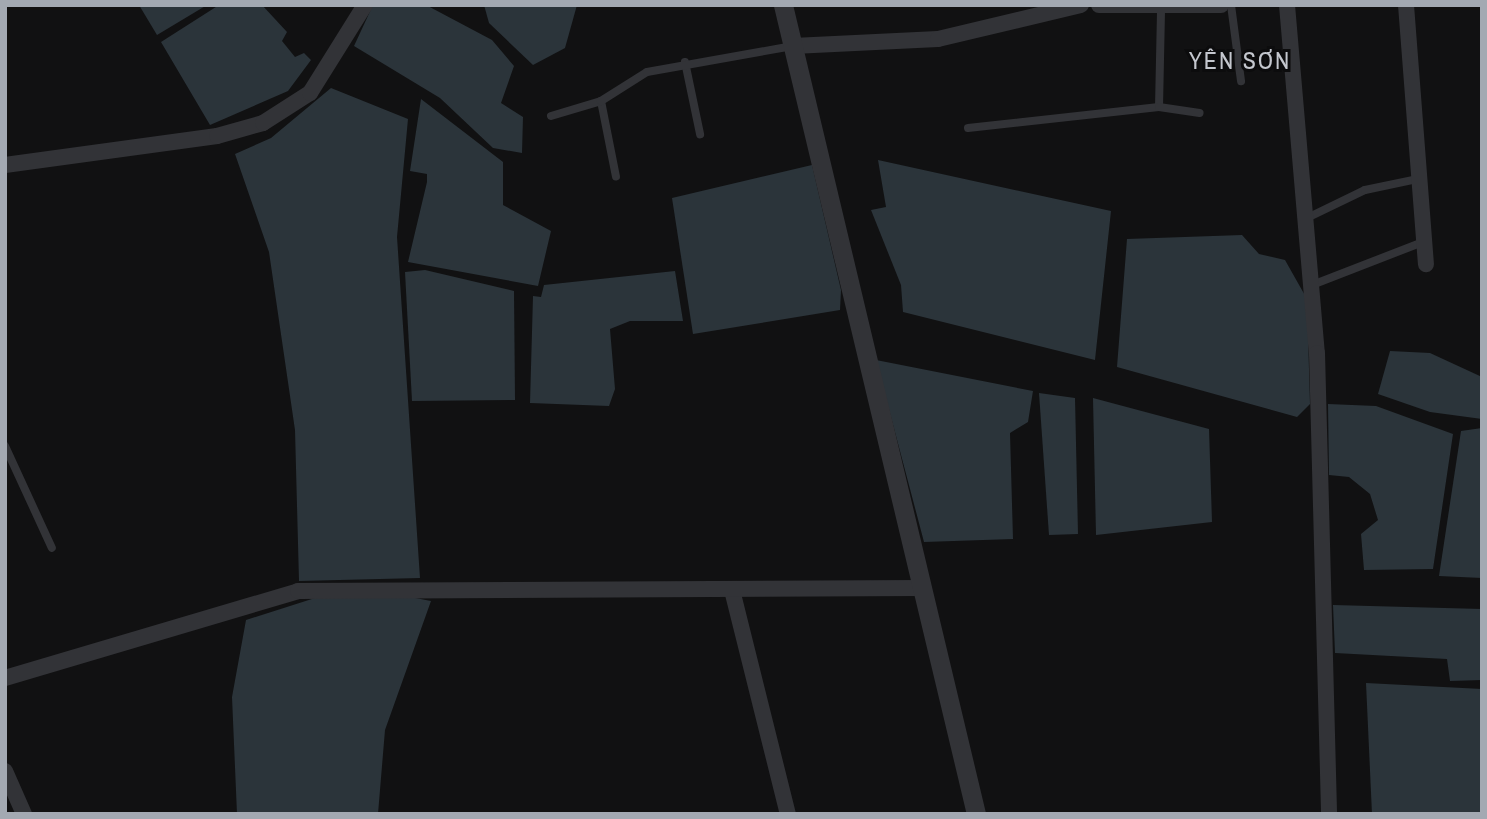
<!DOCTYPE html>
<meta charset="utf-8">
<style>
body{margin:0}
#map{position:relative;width:1487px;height:819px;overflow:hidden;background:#111112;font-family:"Archivo Narrow",sans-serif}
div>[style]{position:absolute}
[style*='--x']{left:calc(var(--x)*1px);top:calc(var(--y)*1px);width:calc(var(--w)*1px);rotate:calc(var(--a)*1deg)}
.water>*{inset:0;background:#2b343a}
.service>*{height:8px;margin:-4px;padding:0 4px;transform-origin:4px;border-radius:4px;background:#323337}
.minor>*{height:16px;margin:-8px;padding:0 8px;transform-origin:8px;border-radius:8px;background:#323337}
.tertiary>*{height:19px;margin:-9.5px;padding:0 9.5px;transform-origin:9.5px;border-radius:9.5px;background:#323337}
span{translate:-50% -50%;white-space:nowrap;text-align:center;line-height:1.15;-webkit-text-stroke:6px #0c0c0d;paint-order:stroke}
.quarter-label{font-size:24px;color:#c4c7ce;letter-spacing:2px}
.frame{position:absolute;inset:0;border:7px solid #a3a9b2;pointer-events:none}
</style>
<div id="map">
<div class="water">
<div style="clip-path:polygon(139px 5px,207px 5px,157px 35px)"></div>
<div style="clip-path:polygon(219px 5px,262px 5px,287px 32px,282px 41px,295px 57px,304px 53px,311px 60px,288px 91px,210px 125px,161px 42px)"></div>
<div style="clip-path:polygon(373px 5px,426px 5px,492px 40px,514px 66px,501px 103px,523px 117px,522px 153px,493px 148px,440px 98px,354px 46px)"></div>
<div style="clip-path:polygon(484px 5px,577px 5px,565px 48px,533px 65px,489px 23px)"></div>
<div style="clip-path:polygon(331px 88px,408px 119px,397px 237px,420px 578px,299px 581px,295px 430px,269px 252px,235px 154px,271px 138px)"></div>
<div style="clip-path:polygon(421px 99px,503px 162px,503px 205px,551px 231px,538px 286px,408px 262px,427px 182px,427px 174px,410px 171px)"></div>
<div style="clip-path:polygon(878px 160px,1111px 211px,1095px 360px,903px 312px,901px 285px,871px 210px,886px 207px)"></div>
<div style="clip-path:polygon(812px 165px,841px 290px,840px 310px,693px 334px,672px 198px)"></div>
<div style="clip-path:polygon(1242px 235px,1259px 254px,1285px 260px,1307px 299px,1310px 404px,1297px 417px,1117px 367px,1127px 239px)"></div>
<div style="clip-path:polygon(425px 270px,514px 291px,515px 400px,412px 401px,405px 272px)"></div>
<div style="clip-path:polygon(675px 271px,683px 321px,630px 321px,610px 329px,615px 389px,609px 406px,530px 403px,533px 296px,541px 297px,544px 285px)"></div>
<div style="clip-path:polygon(1390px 351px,1430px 353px,1482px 377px,1482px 419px,1430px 412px,1378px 394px)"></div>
<div style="clip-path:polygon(876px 360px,1033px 391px,1028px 422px,1010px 433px,1013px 539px,924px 542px)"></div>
<div style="clip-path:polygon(1039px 393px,1075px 398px,1078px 534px,1049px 535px)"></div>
<div style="clip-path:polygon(1093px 398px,1209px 429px,1212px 522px,1096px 535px)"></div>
<div style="clip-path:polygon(1328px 404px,1376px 406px,1453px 434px,1433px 569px,1364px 570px,1361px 534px,1378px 520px,1370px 494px,1349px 477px,1329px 475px)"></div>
<div style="clip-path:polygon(1482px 428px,1482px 578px,1439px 576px,1461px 431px)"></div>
<div style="clip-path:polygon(384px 592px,431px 601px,385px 730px,378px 814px,237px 814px,232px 697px,246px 620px,315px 598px)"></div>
<div style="clip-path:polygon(1333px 605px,1482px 609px,1482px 680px,1450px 681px,1447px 659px,1335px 653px)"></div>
<div style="clip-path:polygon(1366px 683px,1482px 689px,1482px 814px,1372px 814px)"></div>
</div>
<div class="service">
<div style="--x:1231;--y:5;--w:77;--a:82.5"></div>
<div style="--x:685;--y:62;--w:74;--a:78.2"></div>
<div style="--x:601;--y:101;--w:77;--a:78.8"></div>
<div style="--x:1159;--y:107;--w:97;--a:-88.8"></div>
<div style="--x:551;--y:116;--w:52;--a:-16.7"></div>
<div style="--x:601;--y:101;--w:54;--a:-32.2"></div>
<div style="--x:647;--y:72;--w:148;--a:-10.1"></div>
<div style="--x:968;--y:128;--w:192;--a:-6.3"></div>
<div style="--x:1159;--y:107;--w:41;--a:8.3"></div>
<div style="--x:1307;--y:218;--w:64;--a:-25.8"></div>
<div style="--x:1365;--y:190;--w:53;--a:-11.9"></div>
<div style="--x:1312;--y:285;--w:119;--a:-21.2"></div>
<div style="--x:5;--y:446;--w:112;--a:65.3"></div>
</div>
<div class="minor">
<div style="--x:1099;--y:5;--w:122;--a:0"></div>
<div style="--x:1287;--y:5;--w:349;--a:85.1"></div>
<div style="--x:1317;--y:353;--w:461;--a:88.5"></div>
<div style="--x:1406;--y:5;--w:260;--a:85.6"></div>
<div style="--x:793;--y:46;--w:145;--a:-2.8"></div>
<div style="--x:938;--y:39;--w:147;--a:-13.4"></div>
<div style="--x:5;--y:165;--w:214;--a:-7.8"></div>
<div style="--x:217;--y:136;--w:48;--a:-15.8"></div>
<div style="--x:263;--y:123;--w:56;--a:-32.6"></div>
<div style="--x:310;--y:93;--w:104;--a:-58"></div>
<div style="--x:733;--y:594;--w:227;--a:76"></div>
<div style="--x:5;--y:678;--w:306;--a:-16.5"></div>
<div style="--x:298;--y:591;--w:624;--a:-0.28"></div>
<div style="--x:5;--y:771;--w:47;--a:66.2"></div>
</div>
<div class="tertiary">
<div style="--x:783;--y:5;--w:832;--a:76.58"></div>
</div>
<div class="quarter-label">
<span style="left:1240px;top:61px">YÊN SƠN</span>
</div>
<div class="frame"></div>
</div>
